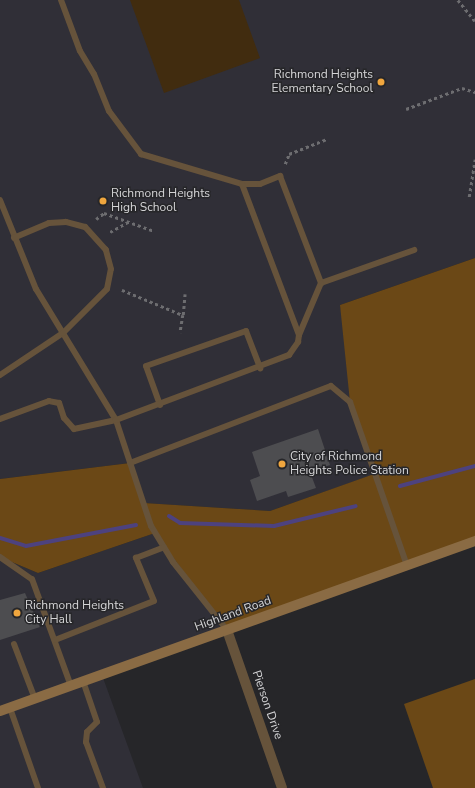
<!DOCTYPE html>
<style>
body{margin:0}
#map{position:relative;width:475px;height:788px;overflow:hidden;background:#262629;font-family:"Nunito Sans",sans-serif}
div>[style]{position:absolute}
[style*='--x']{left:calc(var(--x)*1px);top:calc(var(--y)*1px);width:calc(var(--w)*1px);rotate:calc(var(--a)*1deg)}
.built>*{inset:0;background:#302f37}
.green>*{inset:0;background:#412c0f}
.forest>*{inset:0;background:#6b4816}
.stream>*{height:4px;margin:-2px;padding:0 2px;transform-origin:2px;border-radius:2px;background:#4d427f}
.building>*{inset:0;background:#4d4d50}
.path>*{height:2.5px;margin-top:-1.25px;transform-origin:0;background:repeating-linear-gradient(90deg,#6d6d70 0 3px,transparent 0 6px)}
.lane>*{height:6px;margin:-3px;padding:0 3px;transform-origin:3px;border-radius:3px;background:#66533b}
.street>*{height:10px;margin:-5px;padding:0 5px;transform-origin:5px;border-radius:5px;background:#66533b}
.secondary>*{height:10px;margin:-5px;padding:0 5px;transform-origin:5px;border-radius:5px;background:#8a6b44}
.dots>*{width:11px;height:11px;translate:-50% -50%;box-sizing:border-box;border:2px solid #262629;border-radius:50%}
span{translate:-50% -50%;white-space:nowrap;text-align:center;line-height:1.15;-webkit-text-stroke:3px #262629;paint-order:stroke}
.poi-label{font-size:12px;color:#d4d4d6}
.right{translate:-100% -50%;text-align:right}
.left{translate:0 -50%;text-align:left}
.street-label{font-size:12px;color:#d4d4d6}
</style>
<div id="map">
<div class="built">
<div style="clip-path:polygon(0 0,475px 0,475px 258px,340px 305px,375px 474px,270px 511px,143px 503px,130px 463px,0 479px)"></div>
<div style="clip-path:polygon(155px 533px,227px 630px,102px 675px,143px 788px,0 788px,0 557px,38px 573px)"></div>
</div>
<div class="green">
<div style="clip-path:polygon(130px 0,239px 0,260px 58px,164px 93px)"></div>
</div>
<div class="forest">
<div style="clip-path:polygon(475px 258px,475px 541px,227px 630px,155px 533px,38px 573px,0 557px,0 479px,130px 463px,144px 503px,270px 511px,374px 474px,350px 402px,340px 305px)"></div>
<div style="clip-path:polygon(475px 679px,475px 788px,433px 788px,404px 704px)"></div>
</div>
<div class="stream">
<div style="--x:400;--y:486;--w:78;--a:-14.9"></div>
<div style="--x:169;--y:516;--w:13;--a:32"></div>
<div style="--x:180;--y:523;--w:94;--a:1.8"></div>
<div style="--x:274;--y:526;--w:84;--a:-13.7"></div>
<div style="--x:0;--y:538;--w:27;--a:17"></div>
<div style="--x:26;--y:546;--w:112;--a:-10.8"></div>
</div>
<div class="building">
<div style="clip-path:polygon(318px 429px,330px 465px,310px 472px,316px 488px,288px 497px,286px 491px,257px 501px,250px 480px,260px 476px,252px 452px)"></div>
<div style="clip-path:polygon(25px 593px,40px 627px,0 640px,0 600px)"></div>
</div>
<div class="path">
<div style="--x:458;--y:0;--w:27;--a:51"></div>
<div style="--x:406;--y:109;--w:60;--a:-20.6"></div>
<div style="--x:462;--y:88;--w:14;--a:17"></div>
<div style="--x:285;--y:164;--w:11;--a:-68"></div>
<div style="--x:289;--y:154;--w:41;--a:-21.5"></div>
<div style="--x:469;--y:197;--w:38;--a:-81"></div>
<div style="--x:96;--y:219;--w:10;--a:-37"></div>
<div style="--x:104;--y:213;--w:53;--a:19.8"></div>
<div style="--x:110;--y:232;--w:21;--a:-29"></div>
<div style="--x:122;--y:290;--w:66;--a:22.3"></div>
<div style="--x:183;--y:315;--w:18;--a:99"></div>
<div style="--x:183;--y:315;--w:21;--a:-85"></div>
</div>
<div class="lane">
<div style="--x:61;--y:0;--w:54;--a:69.6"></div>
<div style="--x:80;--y:51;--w:27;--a:59"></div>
<div style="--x:94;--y:74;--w:40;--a:68"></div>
<div style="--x:109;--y:111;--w:54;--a:53.3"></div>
<div style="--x:141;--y:154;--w:105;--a:16.5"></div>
<div style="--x:242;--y:184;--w:18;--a:0"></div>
<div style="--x:260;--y:184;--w:22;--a:-22"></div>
<div style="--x:280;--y:176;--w:115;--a:69"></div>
<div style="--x:321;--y:283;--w:99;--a:-19.5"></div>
<div style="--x:0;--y:200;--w:96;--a:68"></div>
<div style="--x:36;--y:289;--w:153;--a:58.6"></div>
<div style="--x:116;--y:420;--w:43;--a:167.9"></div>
<div style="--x:74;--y:429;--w:15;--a:-132"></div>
<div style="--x:64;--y:418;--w:16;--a:-108"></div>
<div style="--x:59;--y:403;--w:10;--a:-169"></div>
<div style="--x:49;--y:401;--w:52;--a:159.8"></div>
<div style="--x:299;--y:335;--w:56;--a:-67.1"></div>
<div style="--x:0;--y:375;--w:76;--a:-33.7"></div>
<div style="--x:63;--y:333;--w:62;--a:-45"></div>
<div style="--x:107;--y:289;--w:20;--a:-79"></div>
<div style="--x:111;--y:269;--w:20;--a:-105"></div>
<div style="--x:106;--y:250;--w:31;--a:-132"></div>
<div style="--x:85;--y:227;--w:20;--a:-165"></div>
<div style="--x:66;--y:222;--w:17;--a:177"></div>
<div style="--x:49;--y:223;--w:38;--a:157"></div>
<div style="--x:160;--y:405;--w:41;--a:-109.7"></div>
<div style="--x:146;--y:366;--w:106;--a:-19.3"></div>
<div style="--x:246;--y:331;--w:40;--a:69"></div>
<div style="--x:130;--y:463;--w:215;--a:-21"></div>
<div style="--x:331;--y:386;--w:25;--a:40"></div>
<div style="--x:350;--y:402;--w:174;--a:70.8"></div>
<div style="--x:0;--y:557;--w:39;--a:35"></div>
<div style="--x:32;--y:579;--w:114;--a:70"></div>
<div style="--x:227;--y:630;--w:87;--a:-128.5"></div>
<div style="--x:173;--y:562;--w:42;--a:-121.4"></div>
<div style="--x:151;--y:526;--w:112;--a:-108.3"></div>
<div style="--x:116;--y:420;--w:185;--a:-20.6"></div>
<div style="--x:289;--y:355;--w:16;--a:-55"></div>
<div style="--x:298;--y:342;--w:7;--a:-82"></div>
<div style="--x:299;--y:335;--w:161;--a:-110.7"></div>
<div style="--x:55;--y:640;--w:106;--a:-21.5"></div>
<div style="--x:154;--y:601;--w:47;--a:-112.7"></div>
<div style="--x:136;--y:558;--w:30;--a:-21"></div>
<div style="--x:14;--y:644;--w:59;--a:69.1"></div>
<div style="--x:83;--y:681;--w:43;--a:71.1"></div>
<div style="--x:97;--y:722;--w:14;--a:135"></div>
<div style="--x:87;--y:732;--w:10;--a:96"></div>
<div style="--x:86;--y:742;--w:49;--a:69.7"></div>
<div style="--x:10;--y:708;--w:85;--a:70.7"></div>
</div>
<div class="street">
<div style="--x:227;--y:630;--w:167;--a:70.8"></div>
</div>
<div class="secondary">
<div style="--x:0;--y:711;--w:505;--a:-19.69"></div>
</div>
<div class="dots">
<div style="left:381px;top:82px;background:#f0a63e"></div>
<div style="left:103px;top:201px;background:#f0a63e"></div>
<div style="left:282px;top:464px;background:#f0a63e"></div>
<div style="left:17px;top:613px;background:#f0a63e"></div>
</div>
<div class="poi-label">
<span class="right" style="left:373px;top:82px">Richmond Heights<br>Elementary School</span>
<span class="left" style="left:111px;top:201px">Richmond Heights<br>High School</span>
<span class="left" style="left:290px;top:464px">City of Richmond<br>Heights Police Station</span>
<span class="left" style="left:25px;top:613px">Richmond Heights<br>City Hall</span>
</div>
<div class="street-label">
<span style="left:233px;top:614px;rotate:-20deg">Highland Road</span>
<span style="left:267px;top:705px;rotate:71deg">Pierson Drive</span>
</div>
</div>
